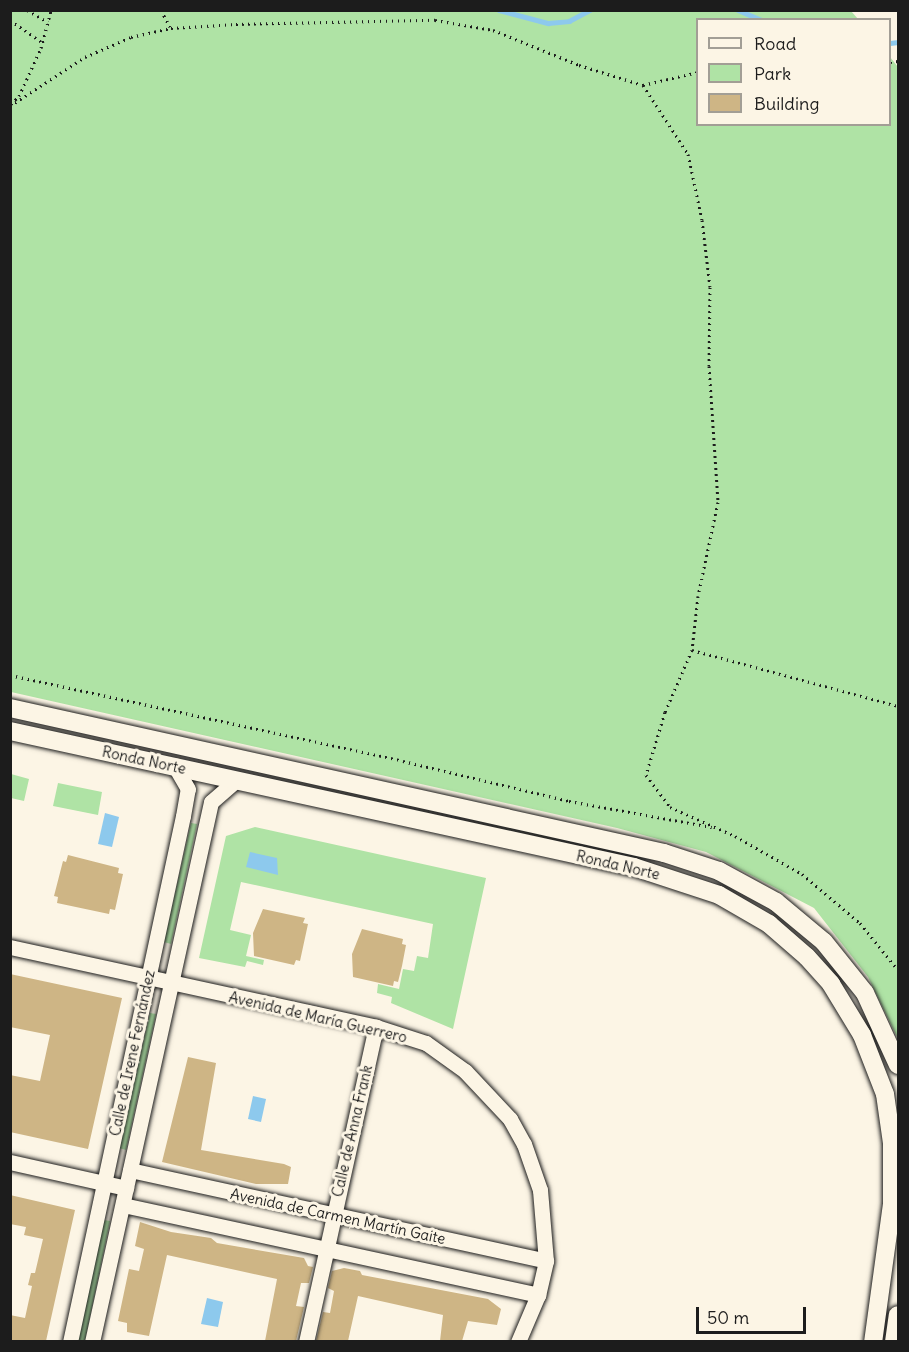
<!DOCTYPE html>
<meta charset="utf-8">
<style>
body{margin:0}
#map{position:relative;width:909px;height:1352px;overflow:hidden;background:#fcf5e5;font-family:Delius,sans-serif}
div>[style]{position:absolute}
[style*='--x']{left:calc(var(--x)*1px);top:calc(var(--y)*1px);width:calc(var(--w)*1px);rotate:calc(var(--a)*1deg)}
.green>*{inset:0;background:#afe3a5}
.water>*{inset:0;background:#8dc9ed}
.stream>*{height:4.5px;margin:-2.25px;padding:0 2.25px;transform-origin:2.25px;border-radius:2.25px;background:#8dc9ed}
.building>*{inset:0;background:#ceb585}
.path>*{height:3px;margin-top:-1.5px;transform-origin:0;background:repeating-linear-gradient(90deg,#1c1c1c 0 1.5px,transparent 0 6px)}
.roads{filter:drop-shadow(0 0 2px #1c1c1c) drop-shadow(0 0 2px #1c1c1c)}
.minor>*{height:15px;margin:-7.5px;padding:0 7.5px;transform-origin:7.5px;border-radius:7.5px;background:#fcf5e5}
.major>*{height:18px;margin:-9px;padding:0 9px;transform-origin:9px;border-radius:9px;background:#fcf5e5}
span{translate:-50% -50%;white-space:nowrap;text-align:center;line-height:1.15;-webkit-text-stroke:6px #fcf5e5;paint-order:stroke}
.street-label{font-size:15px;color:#1c1c1c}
.frame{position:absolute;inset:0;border:12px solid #1c1c1c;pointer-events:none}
.legend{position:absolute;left:696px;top:18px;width:195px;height:108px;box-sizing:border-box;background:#fcf5e5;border:2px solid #a29e95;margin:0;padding:8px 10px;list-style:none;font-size:18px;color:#1c1c1c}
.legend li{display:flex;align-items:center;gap:12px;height:30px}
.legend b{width:30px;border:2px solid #a29e95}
.scale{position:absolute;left:696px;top:1307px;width:110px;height:27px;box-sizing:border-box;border:3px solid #1c1c1c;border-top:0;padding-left:8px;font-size:18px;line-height:21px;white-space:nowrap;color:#1c1c1c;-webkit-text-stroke:4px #fcf5e5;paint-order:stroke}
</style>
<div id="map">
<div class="green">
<div style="clip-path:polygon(851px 11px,858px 19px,698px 20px,698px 124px,890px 124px,890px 57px,898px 67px,898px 1039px,868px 977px,814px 908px,706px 852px,617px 828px,11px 692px,11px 11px)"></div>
<div style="clip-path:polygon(11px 774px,29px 779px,24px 801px,11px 798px)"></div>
<div style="clip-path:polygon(58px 783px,102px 792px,98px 815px,53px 806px)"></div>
<div style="clip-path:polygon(191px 823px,197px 824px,171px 944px,164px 942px)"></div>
<div style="clip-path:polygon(255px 827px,486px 878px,453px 1029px,391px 1003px,392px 997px,377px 993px,378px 984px,399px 989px,403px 969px,414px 971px,417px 956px,428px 958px,433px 924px,241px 882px,230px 930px,251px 935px,246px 956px,264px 960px,263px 965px,247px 961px,245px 967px,199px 958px,226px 836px)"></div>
<div style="clip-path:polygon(150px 1013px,156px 1014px,126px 1150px,119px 1148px)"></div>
<div style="clip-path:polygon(104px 1220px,110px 1221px,85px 1341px,77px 1342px)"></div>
</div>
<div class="water">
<div style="clip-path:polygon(105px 813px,119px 817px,112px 847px,98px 844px)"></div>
<div style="clip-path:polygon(250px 852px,277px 858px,278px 875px,246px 867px)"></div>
<div style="clip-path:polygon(253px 1096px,266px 1099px,261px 1122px,248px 1119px)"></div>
<div style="clip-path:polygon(207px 1298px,223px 1302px,218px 1327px,201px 1324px)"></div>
</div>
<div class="stream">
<div style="--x:499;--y:10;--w:51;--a:14.9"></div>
<div style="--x:548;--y:23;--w:21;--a:-5"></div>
<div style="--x:569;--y:21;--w:24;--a:-28"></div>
<div style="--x:738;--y:10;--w:26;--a:23"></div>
<div style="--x:890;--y:43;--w:8;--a:-7"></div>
</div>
<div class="building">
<div style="clip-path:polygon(68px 855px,119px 868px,118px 873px,123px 874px,115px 910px,110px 909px,109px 914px,57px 903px,58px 897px,54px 896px,63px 861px,66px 862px)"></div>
<div style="clip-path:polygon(263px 909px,305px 918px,303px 923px,308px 924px,300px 961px,296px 960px,294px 965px,254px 956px,253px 933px)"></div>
<div style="clip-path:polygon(362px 929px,403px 939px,402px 944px,406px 945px,402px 966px,398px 982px,394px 981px,393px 986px,353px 977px,352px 954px)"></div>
<div style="clip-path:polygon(10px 974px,122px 998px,88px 1149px,10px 1132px,10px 1075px,40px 1081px,50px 1035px,10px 1027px)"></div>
<div style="clip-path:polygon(188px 1057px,216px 1063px,201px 1150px,284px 1164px,291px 1167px,288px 1184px,256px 1184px,162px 1162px)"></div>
<div style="clip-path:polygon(10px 1195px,75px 1210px,46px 1341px,10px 1341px,10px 1315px,25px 1318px,32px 1286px,28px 1285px,31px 1273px,35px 1273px,43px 1239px,24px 1235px,26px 1227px,10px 1224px)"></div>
<div style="clip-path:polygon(140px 1222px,171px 1232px,211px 1238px,217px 1243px,304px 1258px,308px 1266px,313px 1267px,309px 1283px,301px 1283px,296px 1306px,304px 1307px,296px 1341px,265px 1341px,277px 1279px,167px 1255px,149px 1336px,127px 1332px,127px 1323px,118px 1321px,129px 1269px,139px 1271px,144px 1249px,135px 1246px)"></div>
<div style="clip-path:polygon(344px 1268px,360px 1271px,362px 1275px,488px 1299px,501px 1309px,497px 1325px,468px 1321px,462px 1341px,440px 1341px,443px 1315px,358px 1296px,348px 1341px,316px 1341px,323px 1312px,330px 1313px,334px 1291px,328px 1288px,332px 1271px)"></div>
</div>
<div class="path">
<div style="--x:27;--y:10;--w:24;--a:30"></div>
<div style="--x:161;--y:10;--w:19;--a:62"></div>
<div style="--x:10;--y:20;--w:40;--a:34.9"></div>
<div style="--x:890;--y:62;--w:8;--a:-7"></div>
<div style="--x:643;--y:85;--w:82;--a:56.9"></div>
<div style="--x:688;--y:154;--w:67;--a:78"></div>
<div style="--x:702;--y:220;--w:67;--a:83.2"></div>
<div style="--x:710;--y:287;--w:79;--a:90.7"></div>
<div style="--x:709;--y:366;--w:136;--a:86.2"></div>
<div style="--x:718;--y:502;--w:96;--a:102"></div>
<div style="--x:698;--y:596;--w:54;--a:96.3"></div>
<div style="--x:692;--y:650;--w:68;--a:113.5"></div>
<div style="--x:665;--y:712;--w:66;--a:106.8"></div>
<div style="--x:646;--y:775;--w:40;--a:53"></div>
<div style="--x:670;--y:807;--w:71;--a:24"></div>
<div style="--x:735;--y:836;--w:77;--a:29.6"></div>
<div style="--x:802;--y:874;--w:76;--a:40.2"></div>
<div style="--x:860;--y:923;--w:60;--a:51"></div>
<div style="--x:11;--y:104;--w:11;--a:-45"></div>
<div style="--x:19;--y:96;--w:53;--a:-65.4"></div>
<div style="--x:41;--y:48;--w:39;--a:-75"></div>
<div style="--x:10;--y:106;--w:90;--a:-33.2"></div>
<div style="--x:85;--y:57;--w:50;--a:-23.5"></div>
<div style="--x:131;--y:37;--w:41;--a:-12.7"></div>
<div style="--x:171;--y:28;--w:65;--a:-3.5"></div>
<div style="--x:236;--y:24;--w:199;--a:-1.2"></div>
<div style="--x:435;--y:20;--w:59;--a:9.8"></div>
<div style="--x:493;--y:30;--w:93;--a:22.1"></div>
<div style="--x:579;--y:65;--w:67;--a:17.4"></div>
<div style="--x:643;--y:85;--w:57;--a:-13.3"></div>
<div style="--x:692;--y:650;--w:213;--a:15.2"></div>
<div style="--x:10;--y:675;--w:402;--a:12.3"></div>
<div style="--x:403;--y:761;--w:171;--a:13.5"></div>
<div style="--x:569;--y:801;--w:145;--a:10.3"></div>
</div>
<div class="roads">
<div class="minor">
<div style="--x:10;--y:947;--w:375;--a:12.3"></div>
<div style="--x:376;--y:1027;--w:52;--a:17.7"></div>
<div style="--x:426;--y:1043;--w:48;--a:35.7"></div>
<div style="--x:465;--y:1071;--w:66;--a:46.8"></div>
<div style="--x:510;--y:1119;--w:29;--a:61"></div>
<div style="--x:524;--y:1144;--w:49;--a:70.8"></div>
<div style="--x:540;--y:1190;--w:71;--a:85.2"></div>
<div style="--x:546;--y:1261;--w:35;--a:103"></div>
<div style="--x:538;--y:1295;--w:51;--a:113.1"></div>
<div style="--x:10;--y:1162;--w:119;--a:12.6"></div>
<div style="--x:130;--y:1170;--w:426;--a:12.3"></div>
<div style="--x:123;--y:1205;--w:425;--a:12.2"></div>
<div style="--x:70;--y:1342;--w:538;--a:-77.88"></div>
<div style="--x:183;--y:816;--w:27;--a:-80"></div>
<div style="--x:188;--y:789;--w:24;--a:-120"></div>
<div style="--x:92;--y:1342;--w:553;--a:-77.57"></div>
<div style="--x:211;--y:802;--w:33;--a:-41"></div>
<div style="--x:306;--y:1342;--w:323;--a:-77.5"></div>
</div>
<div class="major">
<div style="--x:10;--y:708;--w:670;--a:12.5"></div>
<div style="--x:664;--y:853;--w:58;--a:18.1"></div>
<div style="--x:719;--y:871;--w:65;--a:28.5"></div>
<div style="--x:776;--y:902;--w:62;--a:39.8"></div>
<div style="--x:824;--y:942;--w:65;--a:51.2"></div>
<div style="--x:865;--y:993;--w:79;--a:65.4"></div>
<div style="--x:10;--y:731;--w:639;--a:12.3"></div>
<div style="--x:634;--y:867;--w:89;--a:18.2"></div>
<div style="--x:719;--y:895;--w:58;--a:30.1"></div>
<div style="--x:769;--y:924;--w:50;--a:41"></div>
<div style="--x:807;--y:957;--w:36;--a:48"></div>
<div style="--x:831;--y:984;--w:60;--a:58.7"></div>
<div style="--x:862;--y:1035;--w:63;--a:68.7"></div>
<div style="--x:885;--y:1094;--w:49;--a:81.9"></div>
<div style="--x:892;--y:1143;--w:61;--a:90"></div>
<div style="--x:892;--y:1204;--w:139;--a:97.8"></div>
<div style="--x:894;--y:1342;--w:27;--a:-82"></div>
</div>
</div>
<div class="street-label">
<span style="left:144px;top:760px;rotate:12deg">Ronda Norte</span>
<span style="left:618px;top:865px;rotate:13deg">Ronda Norte</span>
<span style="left:318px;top:1017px;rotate:13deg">Avenida de María Guerrero</span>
<span style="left:132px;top:1053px;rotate:-78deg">Calle de Irene Fernández</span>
<span style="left:352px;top:1131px;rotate:-77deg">Calle de Anna Frank</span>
<span style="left:338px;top:1216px;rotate:12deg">Avenida de Carmen Martín Gaite</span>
</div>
<div class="frame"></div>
<ul class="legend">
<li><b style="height:8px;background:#fcf5e5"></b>Road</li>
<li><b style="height:16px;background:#afe3a5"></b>Park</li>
<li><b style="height:16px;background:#ceb585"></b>Building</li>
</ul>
<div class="scale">50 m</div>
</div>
